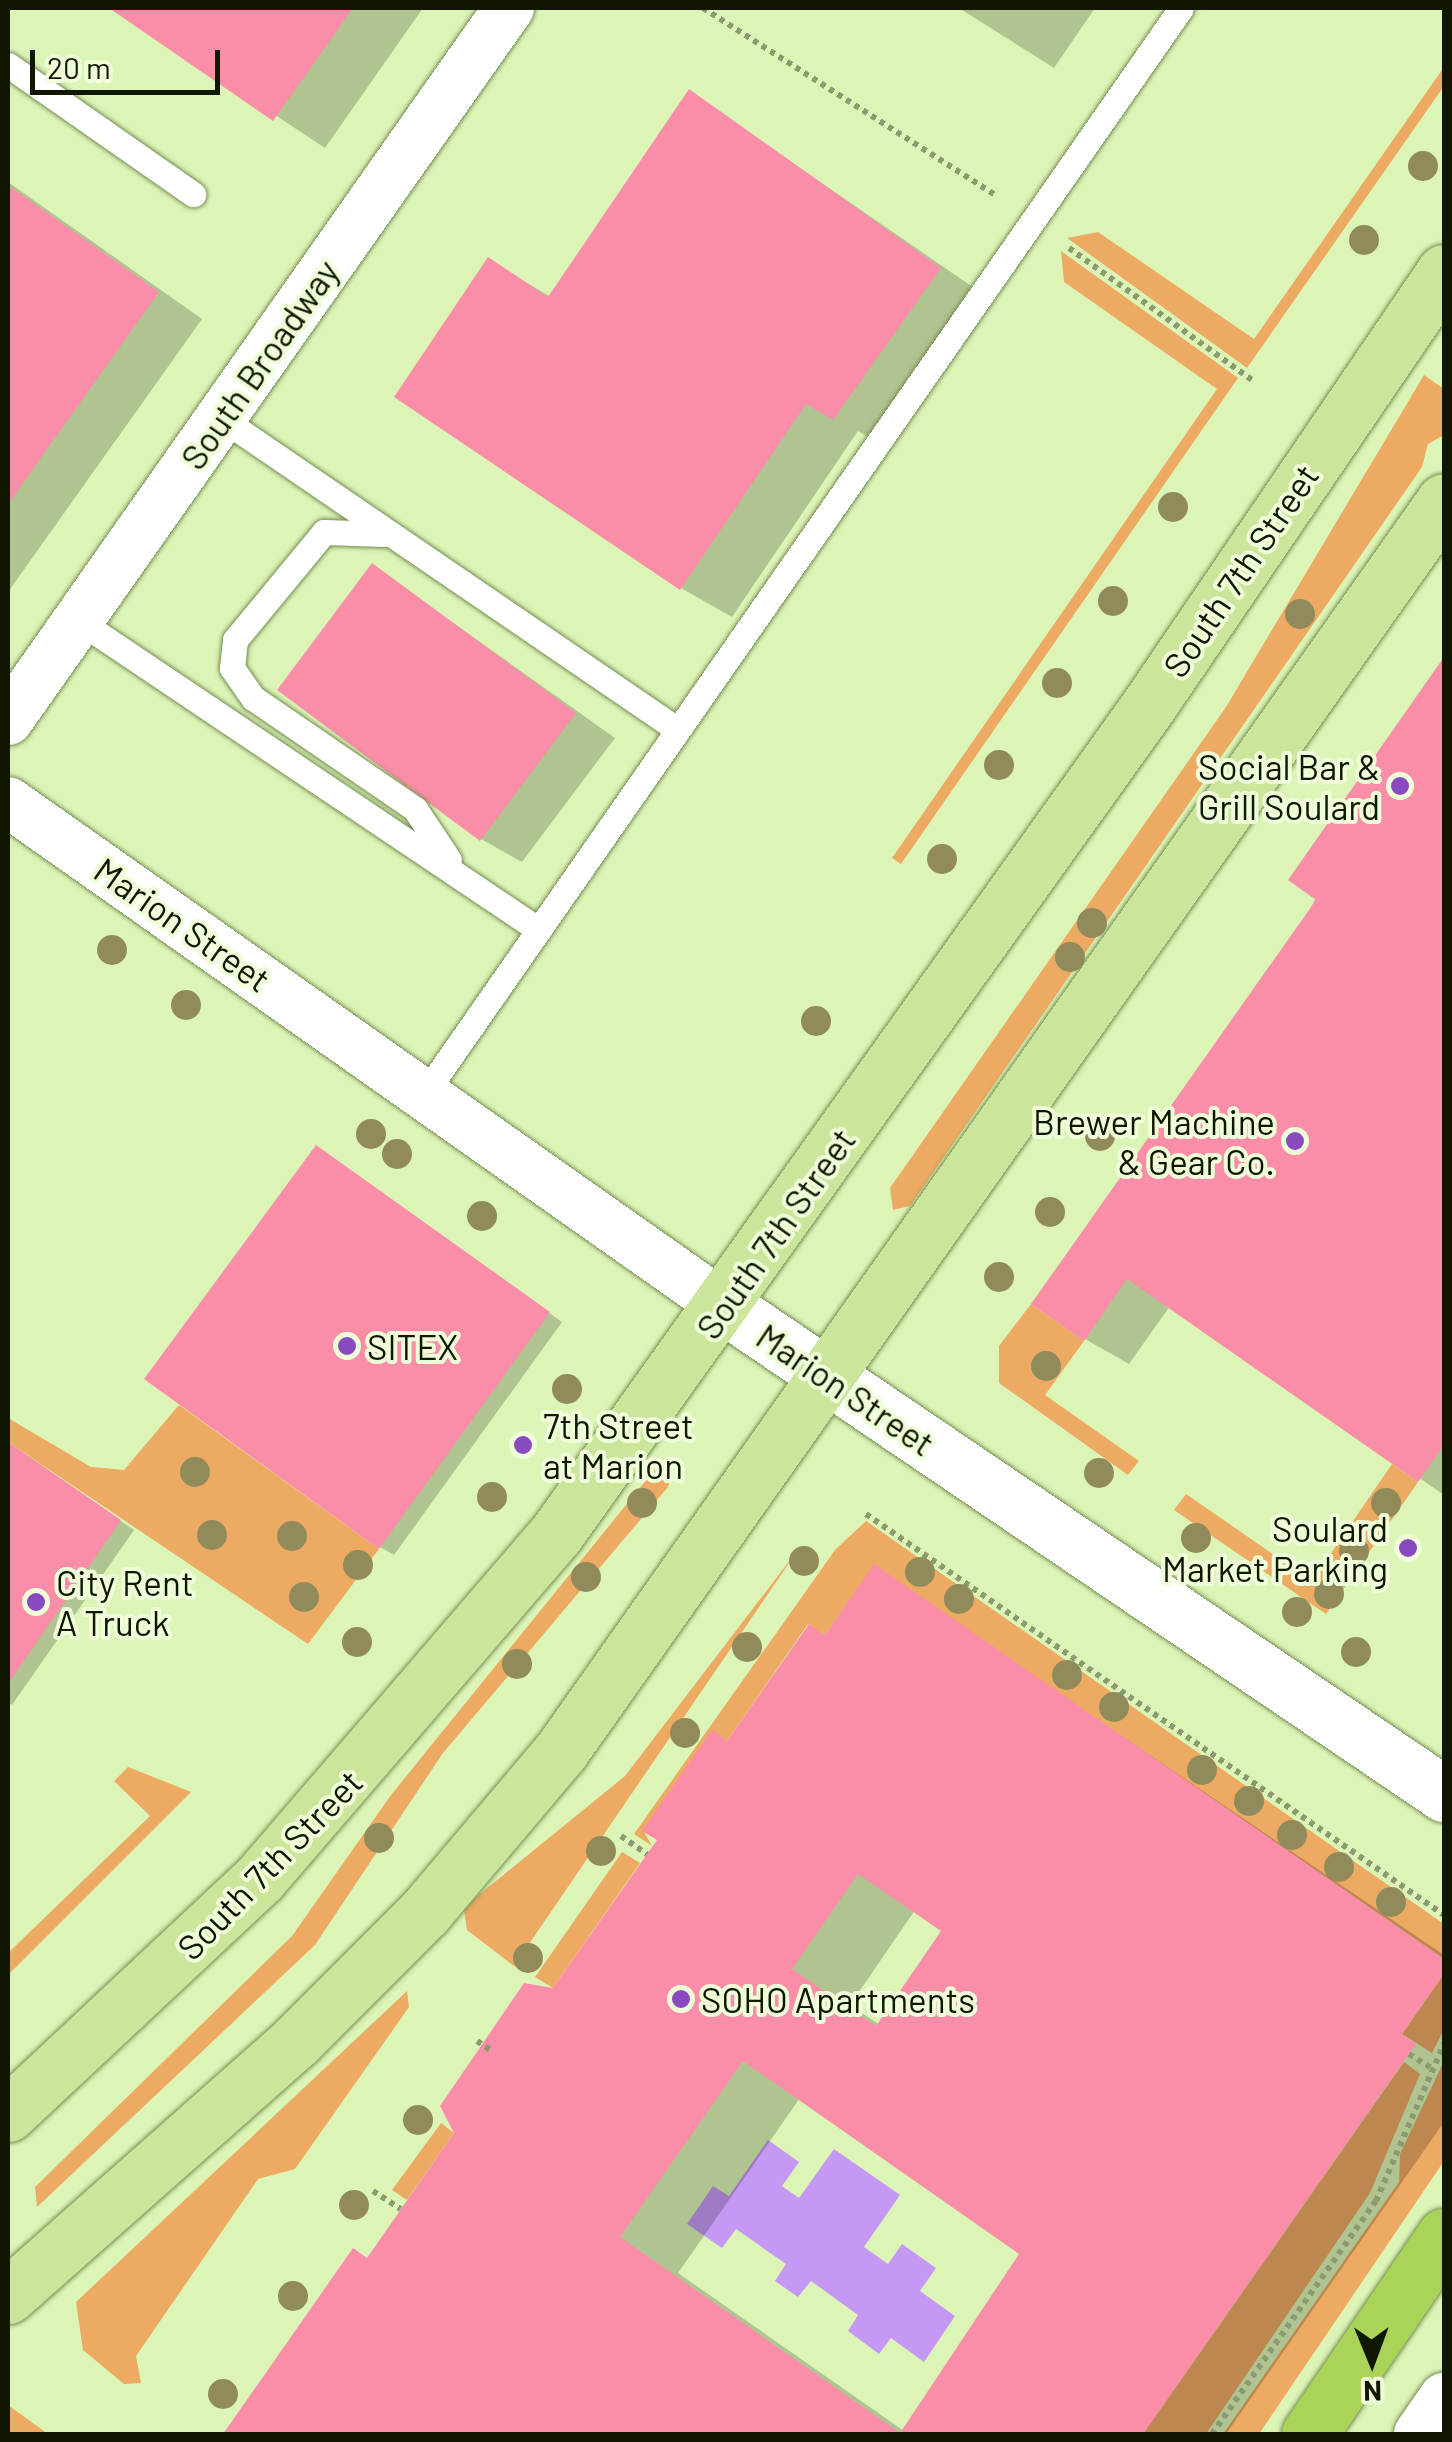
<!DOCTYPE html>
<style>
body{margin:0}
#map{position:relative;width:1452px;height:2442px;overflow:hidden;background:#dcf5b7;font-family:Barlow,sans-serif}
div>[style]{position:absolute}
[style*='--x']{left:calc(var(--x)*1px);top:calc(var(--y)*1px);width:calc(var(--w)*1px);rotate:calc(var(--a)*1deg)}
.green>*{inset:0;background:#edaa63}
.water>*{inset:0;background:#c599f3}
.shadow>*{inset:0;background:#0003}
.building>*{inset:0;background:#fa8da7}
.path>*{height:6px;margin-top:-3px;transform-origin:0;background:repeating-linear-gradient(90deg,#8a9c6f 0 5px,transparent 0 10px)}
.roads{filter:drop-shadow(0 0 2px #778d53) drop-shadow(0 0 2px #778d53)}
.lane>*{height:25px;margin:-12.5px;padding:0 12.5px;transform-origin:12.5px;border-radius:12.5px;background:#fff}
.street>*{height:50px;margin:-25px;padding:0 25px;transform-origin:25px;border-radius:25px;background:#fff}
.secondary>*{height:55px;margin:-27.5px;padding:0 27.5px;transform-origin:27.5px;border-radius:27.5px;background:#fff}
.primary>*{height:55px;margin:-27.5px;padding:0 27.5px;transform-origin:27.5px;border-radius:27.5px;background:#cbe59b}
.highway>*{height:55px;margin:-27.5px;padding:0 27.5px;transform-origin:27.5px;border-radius:27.5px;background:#a9d458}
.trees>*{width:30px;height:30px;margin:-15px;border-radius:50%;background:#918b5c}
.dots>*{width:28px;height:28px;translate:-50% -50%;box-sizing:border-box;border:5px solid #effed9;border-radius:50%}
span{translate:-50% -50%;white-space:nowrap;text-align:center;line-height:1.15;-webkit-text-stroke:8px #effed9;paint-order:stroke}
.street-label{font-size:35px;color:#0f1702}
.poi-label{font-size:35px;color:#0f1702}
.right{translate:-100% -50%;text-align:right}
.left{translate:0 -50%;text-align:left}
.frame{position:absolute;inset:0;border:10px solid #0f1702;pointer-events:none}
.north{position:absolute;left:1322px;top:2312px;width:100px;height:100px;-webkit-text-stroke:8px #effed9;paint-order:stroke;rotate:179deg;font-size:28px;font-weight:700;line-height:40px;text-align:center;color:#0f1702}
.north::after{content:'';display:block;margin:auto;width:35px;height:45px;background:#0f1702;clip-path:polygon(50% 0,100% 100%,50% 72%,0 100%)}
.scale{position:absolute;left:30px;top:50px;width:190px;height:45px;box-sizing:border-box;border:5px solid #0f1702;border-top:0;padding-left:12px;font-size:30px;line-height:35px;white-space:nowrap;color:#0f1702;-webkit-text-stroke:8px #effed9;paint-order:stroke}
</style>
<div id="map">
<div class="green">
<div style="clip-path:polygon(1444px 67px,1444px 86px,1247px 368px,1067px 238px,1098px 232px,1254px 339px)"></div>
<div style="clip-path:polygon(1061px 251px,1238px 378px,901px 864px,892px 858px,1217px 389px,1064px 282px)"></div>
<div style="clip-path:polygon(1424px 375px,1444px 389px,1444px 435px,1428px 444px,1422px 467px,910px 1206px,893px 1210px,890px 1188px,1226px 707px)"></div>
<div style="clip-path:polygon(1031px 1304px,1084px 1341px,1045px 1395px,1139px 1461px,1128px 1475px,999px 1383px,999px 1346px)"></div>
<div style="clip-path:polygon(179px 1405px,379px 1549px,308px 1644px,8px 1442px,8px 1418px,91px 1467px,124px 1470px)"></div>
<div style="clip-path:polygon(664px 1458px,675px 1460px,668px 1487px,443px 1753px,315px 1945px,37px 2207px,35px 2187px,292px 1936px,391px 1795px)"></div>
<div style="clip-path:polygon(1392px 1464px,1418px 1482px,1326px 1614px,1174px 1510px,1186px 1494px,1312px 1581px)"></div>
<div style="clip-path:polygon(866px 1521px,1444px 1924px,1444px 1959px,874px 1565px,825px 1635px,808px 1624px,727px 1741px,712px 1731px,643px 1830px,652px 1846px,634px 1834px,835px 1550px)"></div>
<div style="clip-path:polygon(800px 1547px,514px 1966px,467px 1930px,464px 1910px,475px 1898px,625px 1776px)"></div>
<div style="clip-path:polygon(128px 1767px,191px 1792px,8px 1975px,8px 1953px,150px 1816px,114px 1781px)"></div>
<div style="clip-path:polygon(622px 1852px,640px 1863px,553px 1988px,535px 1977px)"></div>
<div style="clip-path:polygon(1444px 1974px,1444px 2029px,1432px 2053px,1402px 2034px)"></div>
<div style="clip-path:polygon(407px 1991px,409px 2007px,295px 2169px,258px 2179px,136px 2356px,141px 2383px,124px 2384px,83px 2350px,76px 2302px)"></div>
<div style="clip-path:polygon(1444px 2061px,1444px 2161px,1259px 2434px,1223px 2434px,1399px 2182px,1400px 2154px)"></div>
<div style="clip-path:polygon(1404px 2062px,1420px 2074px,1370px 2193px,1206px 2434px,1143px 2434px)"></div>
<div style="clip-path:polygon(441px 2123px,454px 2133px,407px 2200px,392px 2190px)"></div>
<div style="clip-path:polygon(8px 2405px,48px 2434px,8px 2434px)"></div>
</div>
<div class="water">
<div style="clip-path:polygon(768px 2140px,799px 2162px,782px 2186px,799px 2198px,834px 2149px,900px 2195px,864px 2247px,888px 2264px,902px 2244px,936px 2268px,920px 2291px,955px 2316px,924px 2362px,891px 2338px,879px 2354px,848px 2331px,858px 2315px,811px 2281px,798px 2297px,775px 2281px,786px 2264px,736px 2229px,722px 2248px,687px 2224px,713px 2186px,729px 2196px)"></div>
</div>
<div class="shadow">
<div style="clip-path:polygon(113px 8px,423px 8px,325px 148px)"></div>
<div style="clip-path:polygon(959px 8px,1095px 8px,1054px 68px)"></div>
<div style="clip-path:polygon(690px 92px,990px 299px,885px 447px,858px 431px,732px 617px,681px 588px,489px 261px,551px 297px)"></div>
<div style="clip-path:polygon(8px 182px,202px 319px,8px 592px)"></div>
<div style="clip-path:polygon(373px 566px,615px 738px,522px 862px,481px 839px)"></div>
<div style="clip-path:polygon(1444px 684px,1444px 1495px,1170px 1306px,1129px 1364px,1085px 1339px,1423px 693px)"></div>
<div style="clip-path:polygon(330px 1156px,562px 1322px,394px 1555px,380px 1547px)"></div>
<div style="clip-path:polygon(8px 1443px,134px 1530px,12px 1705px,8px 1702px)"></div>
<div style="clip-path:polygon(evenodd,875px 1568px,1444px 1955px,1444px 2122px,1226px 2434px,233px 2434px,354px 2252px,367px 2259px,729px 1743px,826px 1637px,875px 1568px,915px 1910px,944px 1930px,880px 2025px,850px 2005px,915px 1910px,875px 1568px,800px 2098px,1023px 2254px,904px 2431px,678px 2273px,800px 2098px)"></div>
</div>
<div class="building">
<div style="clip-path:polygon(109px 8px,353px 8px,273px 121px)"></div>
<div style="clip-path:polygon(689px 89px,941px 268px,833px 420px,806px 404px,680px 590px,394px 397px,488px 257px,548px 297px)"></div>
<div style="clip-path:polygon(8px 185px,159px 292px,8px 504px)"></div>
<div style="clip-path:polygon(372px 563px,576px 713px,480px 841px,277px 690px)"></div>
<div style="clip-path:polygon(1444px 657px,1444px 1445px,1418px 1482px,1127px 1279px,1084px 1341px,1031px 1304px,1316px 900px,1288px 880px)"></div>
<div style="clip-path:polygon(316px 1145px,550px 1312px,379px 1549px,144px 1379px)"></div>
<div style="clip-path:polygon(8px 1442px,121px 1520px,8px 1684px)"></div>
<div style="clip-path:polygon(evenodd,874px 1564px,1444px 1959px,1444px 1974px,1402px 2034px,1416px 2044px,1143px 2434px,223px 2434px,353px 2248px,367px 2258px,454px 2133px,440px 2106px,524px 1983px,553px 1988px,657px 1840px,642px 1831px,712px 1730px,727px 1741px,809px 1624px,825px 1635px,874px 1564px,858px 1874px,941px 1931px,876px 2026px,792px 1969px,858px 1874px,874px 1564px,743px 2061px,1019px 2254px,900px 2433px,620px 2237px,743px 2061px)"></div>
</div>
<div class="path">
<div style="--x:703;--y:8;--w:347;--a:32.6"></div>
<div style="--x:1069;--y:248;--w:229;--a:35.8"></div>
<div style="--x:866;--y:1514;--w:703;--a:34.75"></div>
<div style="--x:621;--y:1836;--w:32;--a:35"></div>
<div style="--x:477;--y:2041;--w:17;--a:33"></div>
<div style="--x:1409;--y:2054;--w:26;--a:32"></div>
<div style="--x:373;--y:2191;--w:33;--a:33"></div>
<div style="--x:1212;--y:2434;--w:285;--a:-54.9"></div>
<div style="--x:1376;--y:2201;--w:171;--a:-66.6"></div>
</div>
<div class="roads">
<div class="lane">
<div style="--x:8;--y:65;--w:226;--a:34.9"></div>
<div style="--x:221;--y:418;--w:553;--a:34.32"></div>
<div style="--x:385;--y:534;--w:61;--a:-178.1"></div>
<div style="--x:324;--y:532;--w:140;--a:129.5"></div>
<div style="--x:235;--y:640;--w:28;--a:96"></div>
<div style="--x:232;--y:668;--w:37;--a:55"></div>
<div style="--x:253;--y:698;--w:196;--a:34.4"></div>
<div style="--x:415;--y:809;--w:61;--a:56.3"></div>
<div style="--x:79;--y:621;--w:554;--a:33.89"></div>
<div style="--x:425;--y:1093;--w:1322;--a:-55.13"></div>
</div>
<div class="street">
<div style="--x:8;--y:720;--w:871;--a:-54.87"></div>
<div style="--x:8;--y:802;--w:876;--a:35.14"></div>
<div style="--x:1419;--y:2434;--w:44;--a:-55.2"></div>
</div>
<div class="secondary">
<div style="--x:724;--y:1306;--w:870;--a:34.13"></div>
</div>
<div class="primary">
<div style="--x:8;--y:2114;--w:345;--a:-43.1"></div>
<div style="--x:260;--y:1878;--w:454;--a:-49.3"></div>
<div style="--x:556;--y:1534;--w:1019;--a:-54.42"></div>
<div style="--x:1149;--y:705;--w:524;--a:-55.73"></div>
<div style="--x:8;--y:2296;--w:386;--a:-41.5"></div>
<div style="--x:297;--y:2040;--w:181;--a:-45"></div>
<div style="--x:425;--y:1912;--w:211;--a:-49.8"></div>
<div style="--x:561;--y:1751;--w:1530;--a:-54.76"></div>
</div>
<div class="highway">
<div style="--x:1309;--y:2434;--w:240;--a:-55.7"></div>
</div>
</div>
<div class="trees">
<div style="left:1423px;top:166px"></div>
<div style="left:1364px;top:240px"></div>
<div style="left:1173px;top:507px"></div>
<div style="left:1113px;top:601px"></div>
<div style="left:1300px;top:614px"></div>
<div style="left:1057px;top:683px"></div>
<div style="left:999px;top:765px"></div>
<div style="left:942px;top:859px"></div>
<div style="left:1092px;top:923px"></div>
<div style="left:112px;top:950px"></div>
<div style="left:1070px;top:957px"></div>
<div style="left:186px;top:1005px"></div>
<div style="left:816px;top:1021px"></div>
<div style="left:371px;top:1134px"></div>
<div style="left:1100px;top:1136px"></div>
<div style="left:397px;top:1154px"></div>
<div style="left:1050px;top:1212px"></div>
<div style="left:482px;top:1216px"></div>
<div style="left:999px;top:1277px"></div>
<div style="left:1046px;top:1366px"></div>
<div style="left:567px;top:1389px"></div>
<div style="left:195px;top:1472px"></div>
<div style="left:1099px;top:1473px"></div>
<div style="left:492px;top:1497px"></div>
<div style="left:642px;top:1503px"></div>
<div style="left:1386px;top:1503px"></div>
<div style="left:212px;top:1535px"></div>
<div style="left:292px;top:1536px"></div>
<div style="left:1196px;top:1538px"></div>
<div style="left:1354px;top:1551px"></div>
<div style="left:804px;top:1561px"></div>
<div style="left:358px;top:1565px"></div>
<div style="left:920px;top:1572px"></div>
<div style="left:586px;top:1577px"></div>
<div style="left:1329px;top:1594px"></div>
<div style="left:304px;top:1597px"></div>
<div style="left:959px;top:1599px"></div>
<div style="left:1297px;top:1612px"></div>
<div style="left:357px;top:1642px"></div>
<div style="left:747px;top:1647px"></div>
<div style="left:1356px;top:1652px"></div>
<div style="left:517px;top:1664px"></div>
<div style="left:1067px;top:1675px"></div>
<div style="left:1114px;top:1707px"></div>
<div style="left:685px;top:1733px"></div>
<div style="left:1202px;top:1770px"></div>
<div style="left:1249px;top:1801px"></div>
<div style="left:1292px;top:1835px"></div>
<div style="left:379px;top:1838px"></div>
<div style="left:601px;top:1851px"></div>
<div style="left:1339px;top:1867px"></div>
<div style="left:1391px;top:1902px"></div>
<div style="left:528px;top:1958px"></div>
<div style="left:418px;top:2120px"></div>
<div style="left:354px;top:2205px"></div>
<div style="left:293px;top:2296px"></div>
<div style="left:223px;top:2394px"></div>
</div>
<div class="dots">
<div style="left:1400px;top:786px;background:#894abf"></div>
<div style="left:1295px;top:1141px;background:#894abf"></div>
<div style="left:347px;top:1346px;background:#894abf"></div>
<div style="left:523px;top:1445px;background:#894abf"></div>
<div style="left:1408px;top:1548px;background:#894abf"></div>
<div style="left:36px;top:1602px;background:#894abf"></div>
<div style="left:681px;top:1999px;background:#894abf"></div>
</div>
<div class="street-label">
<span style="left:259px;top:364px;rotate:-55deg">South Broadway</span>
<span style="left:1240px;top:570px;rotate:-56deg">South 7th Street</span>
<span style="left:183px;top:924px;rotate:35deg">Marion Street</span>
<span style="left:775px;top:1233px;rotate:-55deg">South 7th Street</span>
<span style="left:846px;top:1389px;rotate:34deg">Marion Street</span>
<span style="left:269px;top:1864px;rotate:-46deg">South 7th Street</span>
</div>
<div class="poi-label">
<span class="right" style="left:1380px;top:786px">Social Bar &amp;<br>Grill Soulard</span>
<span class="right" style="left:1275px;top:1141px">Brewer Machine<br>&amp; Gear Co.</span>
<span class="left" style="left:367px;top:1346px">SITEX</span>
<span class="left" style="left:543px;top:1445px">7th Street<br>at Marion</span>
<span class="right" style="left:1388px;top:1548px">Soulard<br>Market Parking</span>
<span class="left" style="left:56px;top:1602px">City Rent<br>A Truck</span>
<span class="left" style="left:701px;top:1999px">SOHO Apartments</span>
</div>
<div class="frame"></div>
<div class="north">N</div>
<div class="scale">20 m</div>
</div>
